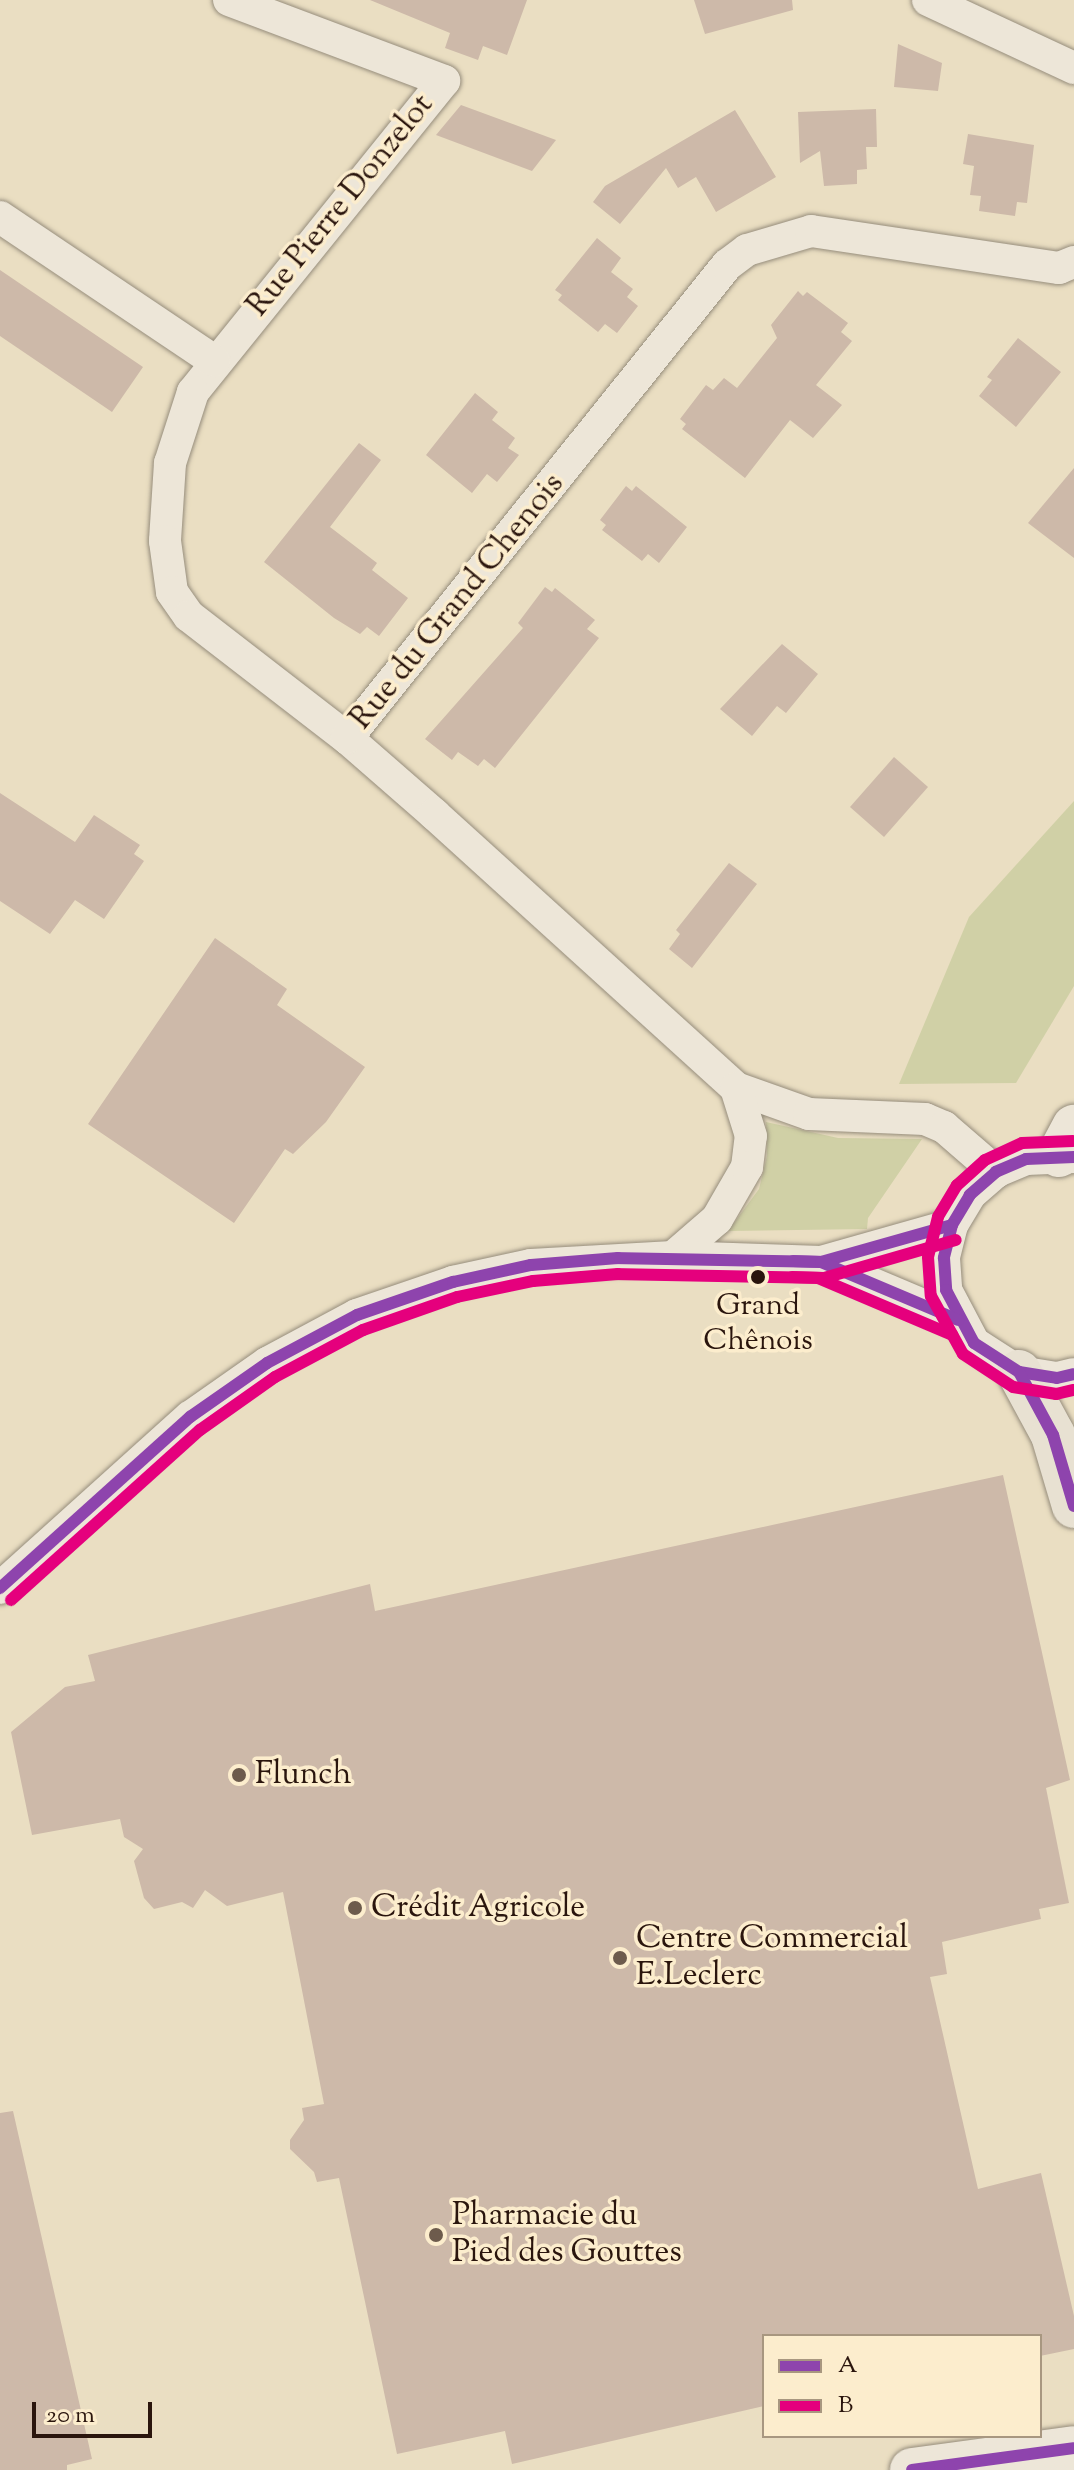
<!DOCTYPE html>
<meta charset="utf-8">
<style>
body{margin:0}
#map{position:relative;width:1074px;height:2470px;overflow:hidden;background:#eadec2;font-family:"Sorts Mill Goudy",serif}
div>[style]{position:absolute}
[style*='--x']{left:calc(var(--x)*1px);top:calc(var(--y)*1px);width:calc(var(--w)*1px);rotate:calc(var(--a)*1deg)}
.green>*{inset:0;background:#d0d0a6}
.building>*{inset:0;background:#cdb9a9}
.roads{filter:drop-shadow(0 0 2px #968d7c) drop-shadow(0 0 2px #968d7c)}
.street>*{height:32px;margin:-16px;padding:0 16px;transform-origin:16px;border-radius:16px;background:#ede6d8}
.secondary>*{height:44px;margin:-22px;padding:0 22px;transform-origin:22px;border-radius:22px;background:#ede6d8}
.primary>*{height:44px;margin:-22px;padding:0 22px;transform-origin:22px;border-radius:22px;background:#e8e1d2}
.bus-1>*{height:12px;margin:-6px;padding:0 6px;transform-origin:6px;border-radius:6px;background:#8e44ad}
.bus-2>*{height:12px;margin:-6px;padding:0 6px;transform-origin:6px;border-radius:6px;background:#e5007d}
.dots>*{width:22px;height:22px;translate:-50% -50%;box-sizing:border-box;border:4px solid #fcedcd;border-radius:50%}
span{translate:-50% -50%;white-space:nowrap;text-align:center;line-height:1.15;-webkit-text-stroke:7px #fcedcd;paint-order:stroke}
.bus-label{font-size:30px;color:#2a150d}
.street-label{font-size:32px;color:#2a150d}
.poi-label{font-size:32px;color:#2a150d}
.left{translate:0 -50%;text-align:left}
.legend{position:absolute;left:762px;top:2334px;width:280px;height:104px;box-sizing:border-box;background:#fcedcd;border:2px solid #a89780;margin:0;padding:10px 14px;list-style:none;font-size:24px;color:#2a150d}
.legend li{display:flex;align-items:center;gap:16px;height:40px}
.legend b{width:40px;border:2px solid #a89780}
.scale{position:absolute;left:32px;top:2402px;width:120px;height:36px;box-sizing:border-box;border:4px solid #2a150d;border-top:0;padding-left:10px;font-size:24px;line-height:28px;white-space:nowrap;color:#2a150d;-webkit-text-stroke:6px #fcedcd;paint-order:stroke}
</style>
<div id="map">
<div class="green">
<div style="clip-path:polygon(1074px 801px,1074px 986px,1016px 1083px,899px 1084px,969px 917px)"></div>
<div style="clip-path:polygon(766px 1122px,838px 1138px,922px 1139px,868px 1218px,867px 1229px,728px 1231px,759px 1189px,767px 1156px)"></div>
</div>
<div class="building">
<div style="clip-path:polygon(370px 0,527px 0,507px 55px,483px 46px,478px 60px,445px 48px,450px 33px)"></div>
<div style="clip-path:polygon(694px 0,792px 0,793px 10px,705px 34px)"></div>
<div style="clip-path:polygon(898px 44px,942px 63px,938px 91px,894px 87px)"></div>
<div style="clip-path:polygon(461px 105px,556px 140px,532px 171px,436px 135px)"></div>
<div style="clip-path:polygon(876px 109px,877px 147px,866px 147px,867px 169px,857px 170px,857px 184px,824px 186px,820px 151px,800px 163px,798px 112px)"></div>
<div style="clip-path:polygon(735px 110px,776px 177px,716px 212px,696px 177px,678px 188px,666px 168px,620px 224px,593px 202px,605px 186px)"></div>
<div style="clip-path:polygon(968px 134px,1034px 145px,1027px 203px,1017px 202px,1015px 216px,979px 211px,981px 196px,970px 195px,974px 166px,963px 164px)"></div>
<div style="clip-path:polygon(597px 238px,621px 258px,611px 272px,633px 289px,627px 297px,638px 306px,617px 333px,605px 324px,598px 332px,558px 300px,562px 295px,555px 290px)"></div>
<div style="clip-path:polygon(0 270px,143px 367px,112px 412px,0 336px)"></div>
<div style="clip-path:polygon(798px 291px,803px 296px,807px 292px,848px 323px,841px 332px,852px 341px,816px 385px,842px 405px,813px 438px,790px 420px,745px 478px,682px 429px,686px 424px,680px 419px,706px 385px,713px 390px,724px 378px,737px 388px,777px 338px,771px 325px)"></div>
<div style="clip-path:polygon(1018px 338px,1061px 372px,1016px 427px,979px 396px,992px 380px,987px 377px)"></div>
<div style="clip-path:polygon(475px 393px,498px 412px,492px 420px,515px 438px,508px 448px,519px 455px,497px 482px,487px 474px,472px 493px,426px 455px)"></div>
<div style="clip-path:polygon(359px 443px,381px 460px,330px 527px,377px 563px,372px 570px,408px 598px,379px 636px,367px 627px,360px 634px,334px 618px,264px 562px)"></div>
<div style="clip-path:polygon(1074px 468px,1074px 558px,1028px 523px)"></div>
<div style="clip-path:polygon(626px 486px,632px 491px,636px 486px,687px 527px,659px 563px,648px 554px,642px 561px,602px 530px,606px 525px,600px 520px)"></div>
<div style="clip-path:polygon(545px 587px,552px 592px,555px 588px,595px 620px,587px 629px,599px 638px,495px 768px,484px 759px,478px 766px,458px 752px,452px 760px,425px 739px,523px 628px,518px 623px)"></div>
<div style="clip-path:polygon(782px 644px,818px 674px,786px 713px,777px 706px,752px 736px,720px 709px)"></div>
<div style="clip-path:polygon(894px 757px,928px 787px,884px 837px,850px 807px)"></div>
<div style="clip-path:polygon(0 793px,75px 842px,94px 815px,140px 845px,134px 854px,144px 861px,104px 919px,75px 900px,50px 934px,0 901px)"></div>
<div style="clip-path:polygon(729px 863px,757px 884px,692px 968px,669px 949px,680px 934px,676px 930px)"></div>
<div style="clip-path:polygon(215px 938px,287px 989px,277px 1005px,365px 1067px,326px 1122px,293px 1154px,285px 1149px,234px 1223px,88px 1124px)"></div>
<div style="clip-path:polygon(1003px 1475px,1070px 1780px,1046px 1788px,1069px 1903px,1039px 1909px,1041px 1919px,942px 1942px,947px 1974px,930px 1977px,978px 2189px,1041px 2173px,1074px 2316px,1074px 2349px,1040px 2356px,1040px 2336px,764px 2336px,764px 2406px,512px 2464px,505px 2431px,397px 2454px,339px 2178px,317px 2182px,314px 2172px,290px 2149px,290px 2140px,304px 2120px,302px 2108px,324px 2104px,283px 1892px,227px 1906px,205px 1890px,193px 1908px,182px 1902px,154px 1909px,144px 1898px,134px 1861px,143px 1849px,124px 1837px,120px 1819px,32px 1835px,11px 1732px,65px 1687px,95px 1681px,88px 1655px,370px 1584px,375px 1611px)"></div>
<div style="clip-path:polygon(13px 2111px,92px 2459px,67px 2465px,67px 2470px,0 2470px,0 2113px)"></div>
</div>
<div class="roads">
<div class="street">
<div style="--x:229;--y:0;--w:230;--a:20.6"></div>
<div style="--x:444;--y:81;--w:400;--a:128.9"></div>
<div style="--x:193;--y:392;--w:75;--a:107.9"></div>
<div style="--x:170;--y:463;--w:78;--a:93.7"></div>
<div style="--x:165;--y:541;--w:51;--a:82.2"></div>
<div style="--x:172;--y:592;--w:29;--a:55"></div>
<div style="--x:189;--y:616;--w:200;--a:37.7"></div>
<div style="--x:347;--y:738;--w:116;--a:41.1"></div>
<div style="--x:434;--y:814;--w:408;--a:42.2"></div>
<div style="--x:736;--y:1088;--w:77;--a:19.6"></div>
<div style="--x:809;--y:1114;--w:116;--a:2.5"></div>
<div style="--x:925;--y:1119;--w:21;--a:23"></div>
<div style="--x:944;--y:1127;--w:69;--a:40.9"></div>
<div style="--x:928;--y:0;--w:161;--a:25"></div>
<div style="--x:0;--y:217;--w:258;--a:33.9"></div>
<div style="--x:347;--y:738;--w:607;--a:-51.22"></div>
<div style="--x:727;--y:265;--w:25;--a:-37"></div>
<div style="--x:747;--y:250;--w:67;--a:-16.5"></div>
<div style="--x:811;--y:231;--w:251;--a:8.5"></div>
<div style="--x:1059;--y:268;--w:16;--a:-22"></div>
<div style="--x:1074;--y:1157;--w:48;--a:177.6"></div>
<div style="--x:1026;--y:1159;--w:33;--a:157"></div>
<div style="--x:996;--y:1172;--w:35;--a:139"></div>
<div style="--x:970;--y:1195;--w:35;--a:121"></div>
<div style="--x:952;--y:1225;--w:34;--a:104"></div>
<div style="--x:944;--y:1258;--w:32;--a:86"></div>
<div style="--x:946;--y:1290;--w:60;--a:62.2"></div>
<div style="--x:974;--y:1343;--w:54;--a:32.8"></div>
<div style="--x:1019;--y:1372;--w:38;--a:9"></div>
<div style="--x:1057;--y:1378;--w:17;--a:-13"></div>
<div style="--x:673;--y:1257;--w:58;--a:-40.8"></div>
<div style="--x:717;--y:1219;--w:60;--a:-60"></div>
<div style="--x:747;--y:1167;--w:31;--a:-83"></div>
<div style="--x:751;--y:1136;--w:50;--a:-107.4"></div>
<div style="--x:821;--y:1262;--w:149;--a:22.9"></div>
<div style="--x:0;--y:1588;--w:256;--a:-42"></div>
<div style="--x:190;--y:1417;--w:94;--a:-35"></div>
<div style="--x:267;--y:1363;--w:102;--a:-28.1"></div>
<div style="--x:357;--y:1315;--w:102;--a:-19"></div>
<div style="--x:453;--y:1282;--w:80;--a:-12.3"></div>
<div style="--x:531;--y:1265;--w:142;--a:-3.2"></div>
<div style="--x:673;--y:1257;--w:148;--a:1.9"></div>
<div style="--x:821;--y:1262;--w:136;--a:-15.8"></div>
</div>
<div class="secondary">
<div style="--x:1059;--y:1155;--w:32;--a:-62"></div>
<div style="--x:912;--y:2470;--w:163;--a:-7.7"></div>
</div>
<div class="primary">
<div style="--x:1019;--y:1372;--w:72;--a:61.6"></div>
<div style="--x:1053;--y:1435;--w:74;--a:73.5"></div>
</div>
</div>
<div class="bus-1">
<div style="--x:1074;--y:1157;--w:48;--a:177.6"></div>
<div style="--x:1026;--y:1159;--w:33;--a:157"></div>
<div style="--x:996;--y:1172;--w:35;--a:139"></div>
<div style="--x:970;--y:1195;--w:35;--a:121"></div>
<div style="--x:952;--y:1225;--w:34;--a:104"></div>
<div style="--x:944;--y:1258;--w:32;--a:86"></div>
<div style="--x:946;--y:1290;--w:60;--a:62.2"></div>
<div style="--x:974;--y:1343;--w:54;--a:32.8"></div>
<div style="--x:1019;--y:1372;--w:38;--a:9"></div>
<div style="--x:1057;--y:1378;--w:17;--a:-13"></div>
<div style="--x:793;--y:1261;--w:28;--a:2"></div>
<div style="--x:821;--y:1262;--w:136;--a:-15.8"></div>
<div style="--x:1019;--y:1372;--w:72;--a:61.6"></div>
<div style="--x:1053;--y:1435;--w:74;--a:73.5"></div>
<div style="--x:0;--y:1588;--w:256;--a:-42"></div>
<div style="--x:190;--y:1417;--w:94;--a:-35"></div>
<div style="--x:267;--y:1363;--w:102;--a:-28.1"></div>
<div style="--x:357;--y:1315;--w:102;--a:-19"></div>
<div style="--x:453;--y:1282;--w:80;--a:-12.3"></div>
<div style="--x:531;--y:1265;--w:87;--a:-4.6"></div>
<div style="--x:618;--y:1258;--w:203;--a:1.1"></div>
<div style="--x:821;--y:1262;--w:149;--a:22.9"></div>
<div style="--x:912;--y:2470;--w:163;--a:-7.7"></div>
</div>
<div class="bus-2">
<div style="--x:1073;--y:1141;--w:51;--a:177.8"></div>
<div style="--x:1022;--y:1143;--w:41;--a:155.3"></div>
<div style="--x:985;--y:1160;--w:38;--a:138"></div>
<div style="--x:957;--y:1185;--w:37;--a:121"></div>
<div style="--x:938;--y:1217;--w:41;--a:104"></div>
<div style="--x:928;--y:1257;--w:39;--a:86"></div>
<div style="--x:931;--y:1296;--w:66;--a:61.1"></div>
<div style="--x:963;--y:1354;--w:60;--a:33.4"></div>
<div style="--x:1013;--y:1387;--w:44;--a:9.2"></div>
<div style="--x:1056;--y:1394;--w:18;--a:-13"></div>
<div style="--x:792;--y:1277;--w:32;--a:2"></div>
<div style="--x:824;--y:1278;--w:137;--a:-16.1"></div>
<div style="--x:11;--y:1600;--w:254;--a:-42"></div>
<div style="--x:200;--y:1430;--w:92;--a:-35.2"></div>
<div style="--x:275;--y:1377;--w:100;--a:-28.1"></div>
<div style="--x:363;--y:1330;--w:100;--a:-19.3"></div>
<div style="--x:457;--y:1297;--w:78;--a:-11.9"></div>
<div style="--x:533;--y:1281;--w:85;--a:-4.7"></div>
<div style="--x:618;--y:1274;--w:200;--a:1.1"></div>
<div style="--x:818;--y:1278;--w:146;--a:23"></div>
</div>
<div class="dots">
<div style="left:758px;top:1277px;background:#2a150d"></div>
<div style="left:239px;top:1775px;background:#6d5b4c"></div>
<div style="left:355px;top:1908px;background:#6d5b4c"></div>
<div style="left:620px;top:1958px;background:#6d5b4c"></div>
<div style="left:436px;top:2235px;background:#6d5b4c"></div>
</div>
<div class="bus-label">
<span style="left:758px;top:1324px">Grand<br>Chênois</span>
</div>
<div class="street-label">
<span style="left:341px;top:206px;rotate:-51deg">Rue Pierre Donzelot</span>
<span style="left:458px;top:602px;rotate:-51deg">Rue du Grand Chenois</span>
</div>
<div class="poi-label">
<span class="left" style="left:255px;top:1775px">Flunch</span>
<span class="left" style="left:371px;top:1908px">Crédit Agricole</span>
<span class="left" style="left:636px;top:1958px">Centre Commercial<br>E.Leclerc</span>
<span class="left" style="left:452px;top:2235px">Pharmacie du<br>Pied des Gouttes</span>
</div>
<ul class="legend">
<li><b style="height:10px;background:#8e44ad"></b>A</li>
<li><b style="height:10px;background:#e5007d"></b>B</li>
</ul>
<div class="scale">20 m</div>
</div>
